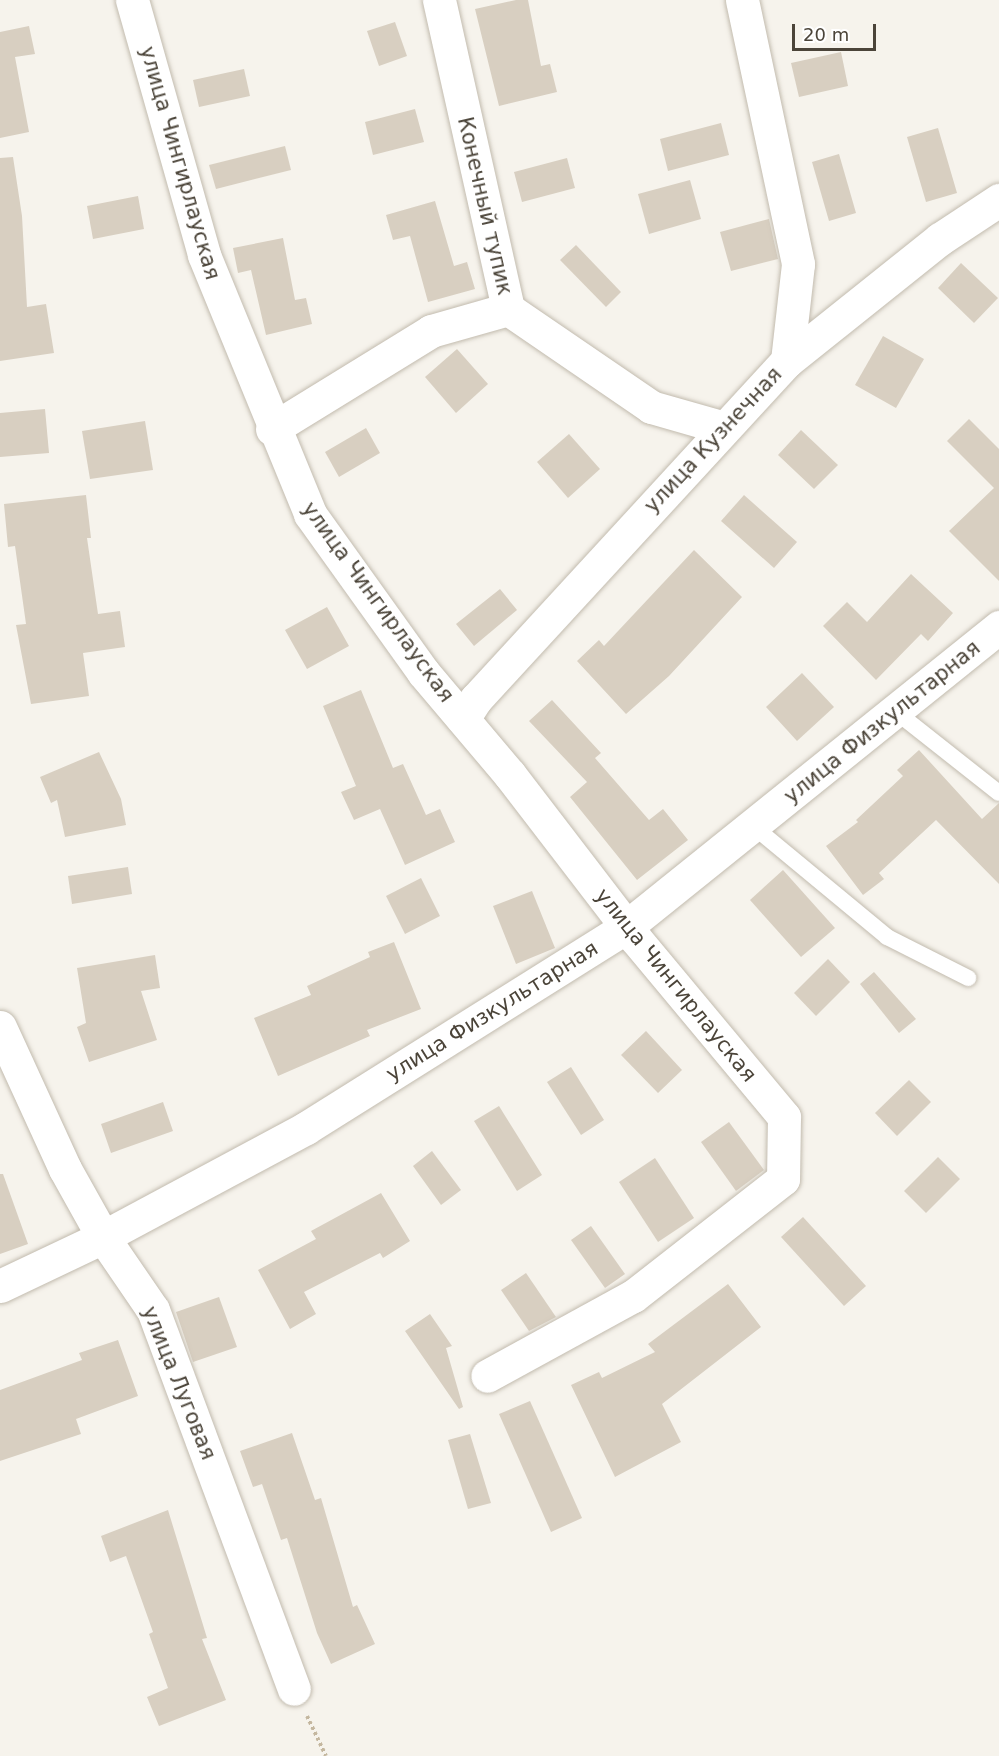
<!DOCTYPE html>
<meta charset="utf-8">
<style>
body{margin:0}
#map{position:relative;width:999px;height:1756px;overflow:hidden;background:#f6f3ec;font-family:"DejaVu Sans",sans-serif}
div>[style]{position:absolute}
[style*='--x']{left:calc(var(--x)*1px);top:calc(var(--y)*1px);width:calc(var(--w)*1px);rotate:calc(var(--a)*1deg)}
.building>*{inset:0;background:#d8cfc1}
.path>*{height:4px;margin-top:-2px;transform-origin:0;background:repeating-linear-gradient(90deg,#c4b79f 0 3px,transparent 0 6px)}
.roads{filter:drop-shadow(0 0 2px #c2bbae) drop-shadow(0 0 2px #c2bbae)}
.service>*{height:16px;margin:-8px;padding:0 8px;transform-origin:8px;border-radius:8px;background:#fff}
.minor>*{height:33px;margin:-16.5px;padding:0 16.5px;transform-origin:16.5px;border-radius:16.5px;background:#fff}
span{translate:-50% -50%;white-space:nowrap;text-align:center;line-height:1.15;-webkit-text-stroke:5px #fff;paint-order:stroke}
.street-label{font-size:21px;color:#4b4439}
.scale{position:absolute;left:792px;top:24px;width:84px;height:27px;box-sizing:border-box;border:3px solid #4b4439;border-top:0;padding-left:8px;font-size:18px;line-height:21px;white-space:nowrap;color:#4b4439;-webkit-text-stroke:4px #fff;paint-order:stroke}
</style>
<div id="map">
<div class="building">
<div style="clip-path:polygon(516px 0,528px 0,541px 66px,550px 64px,557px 92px,499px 106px,475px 9px)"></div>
<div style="clip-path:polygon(395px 22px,407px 56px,379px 66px,367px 31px)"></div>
<div style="clip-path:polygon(29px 26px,35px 54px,15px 57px,29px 132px,0 138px,0 32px)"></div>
<div style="clip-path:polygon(841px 52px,848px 86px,799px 97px,791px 63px)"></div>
<div style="clip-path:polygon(244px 69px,250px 96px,199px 107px,193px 80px)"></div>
<div style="clip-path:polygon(415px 109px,424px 142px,373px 155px,365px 122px)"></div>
<div style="clip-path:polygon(721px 123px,729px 155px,668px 171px,660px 139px)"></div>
<div style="clip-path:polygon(938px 128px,957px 193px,926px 202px,907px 137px)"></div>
<div style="clip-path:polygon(285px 146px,291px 170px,216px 189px,209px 165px)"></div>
<div style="clip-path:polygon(839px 154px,856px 213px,829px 221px,812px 162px)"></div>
<div style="clip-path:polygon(13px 157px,22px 216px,27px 307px,46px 304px,54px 353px,0 361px,0 158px)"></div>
<div style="clip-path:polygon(567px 158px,575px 188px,522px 202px,514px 172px)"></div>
<div style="clip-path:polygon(690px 180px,701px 219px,649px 234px,638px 194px)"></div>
<div style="clip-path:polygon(138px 196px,144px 229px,93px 239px,87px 206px)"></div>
<div style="clip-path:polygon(435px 201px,454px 266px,467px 262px,475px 289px,428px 302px,410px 236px,393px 240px,386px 215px)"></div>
<div style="clip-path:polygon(769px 219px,778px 259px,731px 271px,720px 232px)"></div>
<div style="clip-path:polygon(283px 238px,295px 300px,306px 298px,312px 324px,266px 335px,251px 270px,238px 273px,233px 248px)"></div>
<div style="clip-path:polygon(576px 245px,621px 292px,606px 307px,560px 260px)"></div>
<div style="clip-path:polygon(961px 263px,998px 298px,974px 323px,938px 288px)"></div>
<div style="clip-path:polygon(883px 336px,924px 359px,896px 408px,855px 385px)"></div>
<div style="clip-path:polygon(457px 349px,488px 384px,456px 413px,425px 377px)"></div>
<div style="clip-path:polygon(45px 409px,49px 453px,0 457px,0 413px)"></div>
<div style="clip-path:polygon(969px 419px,999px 449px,999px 581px,949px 531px,994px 488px,947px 441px)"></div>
<div style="clip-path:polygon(145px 421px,153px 470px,90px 479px,82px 431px)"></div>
<div style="clip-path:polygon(366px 428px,380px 453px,339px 477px,325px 452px)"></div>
<div style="clip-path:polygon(801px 430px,838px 465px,814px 489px,778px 455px)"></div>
<div style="clip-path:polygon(569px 434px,600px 469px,568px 498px,537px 462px)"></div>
<div style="clip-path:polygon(86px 495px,91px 538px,87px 538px,98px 614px,120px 611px,125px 647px,83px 653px,89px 696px,31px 704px,16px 625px,26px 624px,15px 546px,8px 547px,4px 504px)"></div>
<div style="clip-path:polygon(744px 495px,797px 542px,774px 568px,721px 521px)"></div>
<div style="clip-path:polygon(694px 550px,742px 597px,669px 676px,626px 714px,577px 661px,599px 640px,604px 646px)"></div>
<div style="clip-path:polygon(911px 574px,953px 613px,928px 641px,921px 634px,876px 680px,823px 626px,847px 602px,867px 622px)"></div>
<div style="clip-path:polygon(500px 589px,517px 610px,474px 646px,456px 624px)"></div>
<div style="clip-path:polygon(327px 607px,349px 646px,307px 669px,285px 630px)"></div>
<div style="clip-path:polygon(802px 673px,834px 707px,797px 741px,766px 707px)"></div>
<div style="clip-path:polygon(361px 690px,393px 768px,403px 764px,426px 815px,440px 809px,455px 842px,405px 865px,380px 809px,354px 820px,341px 792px,356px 786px,323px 706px)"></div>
<div style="clip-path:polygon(552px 700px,601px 753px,595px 758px,649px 820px,663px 809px,688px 840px,637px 880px,570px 797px,587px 782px,529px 721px)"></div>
<div style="clip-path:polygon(919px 750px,982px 819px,999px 803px,999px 884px,936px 820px,879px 873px,884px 879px,863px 895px,826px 846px,858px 822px,856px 820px,903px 776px,897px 770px)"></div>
<div style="clip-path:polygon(99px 752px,121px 799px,126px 825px,65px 837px,57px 800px,51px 803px,40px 777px)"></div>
<div style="clip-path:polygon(128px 867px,132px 894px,72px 904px,68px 876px)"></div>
<div style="clip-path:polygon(783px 870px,835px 928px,801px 957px,750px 900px)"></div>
<div style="clip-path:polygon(421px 878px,440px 916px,405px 934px,386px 896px)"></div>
<div style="clip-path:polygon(532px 891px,555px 948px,516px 964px,493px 906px)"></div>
<div style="clip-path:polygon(394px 942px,421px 1009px,367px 1030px,370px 1036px,278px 1076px,254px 1018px,311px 995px,307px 986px,370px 957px,368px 952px)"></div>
<div style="clip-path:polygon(155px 955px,160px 988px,141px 991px,157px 1040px,89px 1062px,77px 1027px,86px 1023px,77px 968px)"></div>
<div style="clip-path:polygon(828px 959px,850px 982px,816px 1016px,794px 993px)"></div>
<div style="clip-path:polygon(874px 972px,916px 1019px,899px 1033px,860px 984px)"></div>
<div style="clip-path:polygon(646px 1031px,682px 1070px,658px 1093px,621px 1055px)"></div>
<div style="clip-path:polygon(571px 1067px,604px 1120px,581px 1135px,547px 1082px)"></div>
<div style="clip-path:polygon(909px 1080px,931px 1102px,897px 1136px,875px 1113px)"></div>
<div style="clip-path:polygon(163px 1102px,173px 1131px,111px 1153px,101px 1124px)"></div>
<div style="clip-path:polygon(499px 1106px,542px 1175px,517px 1191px,474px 1121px)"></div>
<div style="clip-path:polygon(729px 1122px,764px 1170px,736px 1191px,701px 1142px)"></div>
<div style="clip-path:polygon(432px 1151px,461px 1190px,441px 1205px,413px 1166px)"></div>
<div style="clip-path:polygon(938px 1157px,960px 1179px,926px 1213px,904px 1191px)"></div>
<div style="clip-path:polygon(655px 1158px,694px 1218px,658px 1242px,619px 1182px)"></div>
<div style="clip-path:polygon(0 1174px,3px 1174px,28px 1244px,0 1254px)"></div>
<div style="clip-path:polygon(381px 1193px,410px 1241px,383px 1258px,380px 1253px,304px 1292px,316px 1314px,290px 1329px,258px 1270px,316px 1239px,311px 1231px)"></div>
<div style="clip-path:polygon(803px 1217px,866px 1286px,844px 1306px,781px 1237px)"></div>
<div style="clip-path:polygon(591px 1226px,625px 1274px,605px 1288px,571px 1240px)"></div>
<div style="clip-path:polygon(526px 1273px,556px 1317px,529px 1331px,501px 1290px)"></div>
<div style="clip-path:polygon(728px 1284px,761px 1327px,662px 1404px,681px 1442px,615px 1477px,571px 1385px,599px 1372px,602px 1378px,655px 1352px,648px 1344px)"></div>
<div style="clip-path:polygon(219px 1297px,237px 1347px,193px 1362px,176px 1312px)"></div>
<div style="clip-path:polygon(430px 1314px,452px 1346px,446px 1348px,463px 1407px,459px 1409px,405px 1331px)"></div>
<div style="clip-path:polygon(118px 1340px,138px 1396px,76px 1419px,81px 1434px,0 1461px,0 1390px,82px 1360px,79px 1353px)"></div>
<div style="clip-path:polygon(530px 1401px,582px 1518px,551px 1532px,499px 1414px)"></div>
<div style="clip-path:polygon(292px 1433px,315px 1500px,321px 1498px,353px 1607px,357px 1605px,375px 1644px,331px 1664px,317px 1633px,287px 1538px,281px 1540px,262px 1484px,253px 1487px,240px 1451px)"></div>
<div style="clip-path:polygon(470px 1434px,491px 1503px,468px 1509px,448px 1440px)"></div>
<div style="clip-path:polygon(168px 1510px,207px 1638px,202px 1639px,226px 1700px,159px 1726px,147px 1697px,168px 1688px,149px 1634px,153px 1632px,126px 1556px,110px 1562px,101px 1536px)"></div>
</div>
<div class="path">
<div style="--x:307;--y:1716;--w:44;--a:64.6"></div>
</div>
<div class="roads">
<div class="service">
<div style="--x:895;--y:711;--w:132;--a:38.3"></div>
<div style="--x:753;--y:826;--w:174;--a:39.6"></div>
<div style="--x:887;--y:937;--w:91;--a:26.8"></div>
</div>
<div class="minor">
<div style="--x:132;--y:0;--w:265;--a:74.2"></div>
<div style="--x:204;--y:255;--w:280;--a:67.7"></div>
<div style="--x:310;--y:514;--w:194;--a:54.4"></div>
<div style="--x:423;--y:672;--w:135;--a:49.8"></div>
<div style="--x:510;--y:775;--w:205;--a:52.5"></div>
<div style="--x:635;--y:938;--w:233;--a:50.2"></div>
<div style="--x:784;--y:1117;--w:62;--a:90.9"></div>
<div style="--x:783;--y:1179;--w:190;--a:142"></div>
<div style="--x:633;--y:1296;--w:166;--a:151.3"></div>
<div style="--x:439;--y:0;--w:317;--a:77.4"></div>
<div style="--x:508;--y:309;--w:173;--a:34.4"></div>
<div style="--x:651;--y:407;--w:76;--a:16"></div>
<div style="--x:742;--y:0;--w:270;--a:78"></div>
<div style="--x:798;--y:264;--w:98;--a:96.5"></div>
<div style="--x:272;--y:429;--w:187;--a:-31.6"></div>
<div style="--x:431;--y:331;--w:80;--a:-15.9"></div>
<div style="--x:463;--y:719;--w:24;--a:-57"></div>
<div style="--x:476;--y:699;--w:459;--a:-47.4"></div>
<div style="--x:787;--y:361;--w:196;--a:-38.6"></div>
<div style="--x:940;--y:239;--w:71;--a:-33.5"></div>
<div style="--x:0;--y:1027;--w:156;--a:65.4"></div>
<div style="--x:65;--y:1169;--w:78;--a:60.8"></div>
<div style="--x:103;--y:1237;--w:88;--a:55.6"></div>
<div style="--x:153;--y:1310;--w:404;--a:69.6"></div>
<div style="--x:0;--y:1286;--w:114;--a:-25.4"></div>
<div style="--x:103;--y:1237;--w:230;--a:-28.2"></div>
<div style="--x:306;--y:1128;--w:378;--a:-32.1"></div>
<div style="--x:626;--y:927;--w:479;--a:-38.8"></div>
</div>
</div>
<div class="street-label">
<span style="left:180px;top:163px;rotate:74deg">улица Чингирлауская</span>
<span style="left:485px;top:206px;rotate:77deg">Конечный тупик</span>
<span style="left:713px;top:440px;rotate:-47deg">улица Кузнечная</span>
<span style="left:378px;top:602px;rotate:54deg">улица Чингирлауская</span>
<span style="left:882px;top:722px;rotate:-39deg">улица Физкультарная</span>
<span style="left:676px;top:985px;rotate:51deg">улица Чингирлауская</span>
<span style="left:492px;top:1011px;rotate:-32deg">улица Физкультарная</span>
<span style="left:179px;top:1383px;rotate:68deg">улица Луговая</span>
</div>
<div class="scale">20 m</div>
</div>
